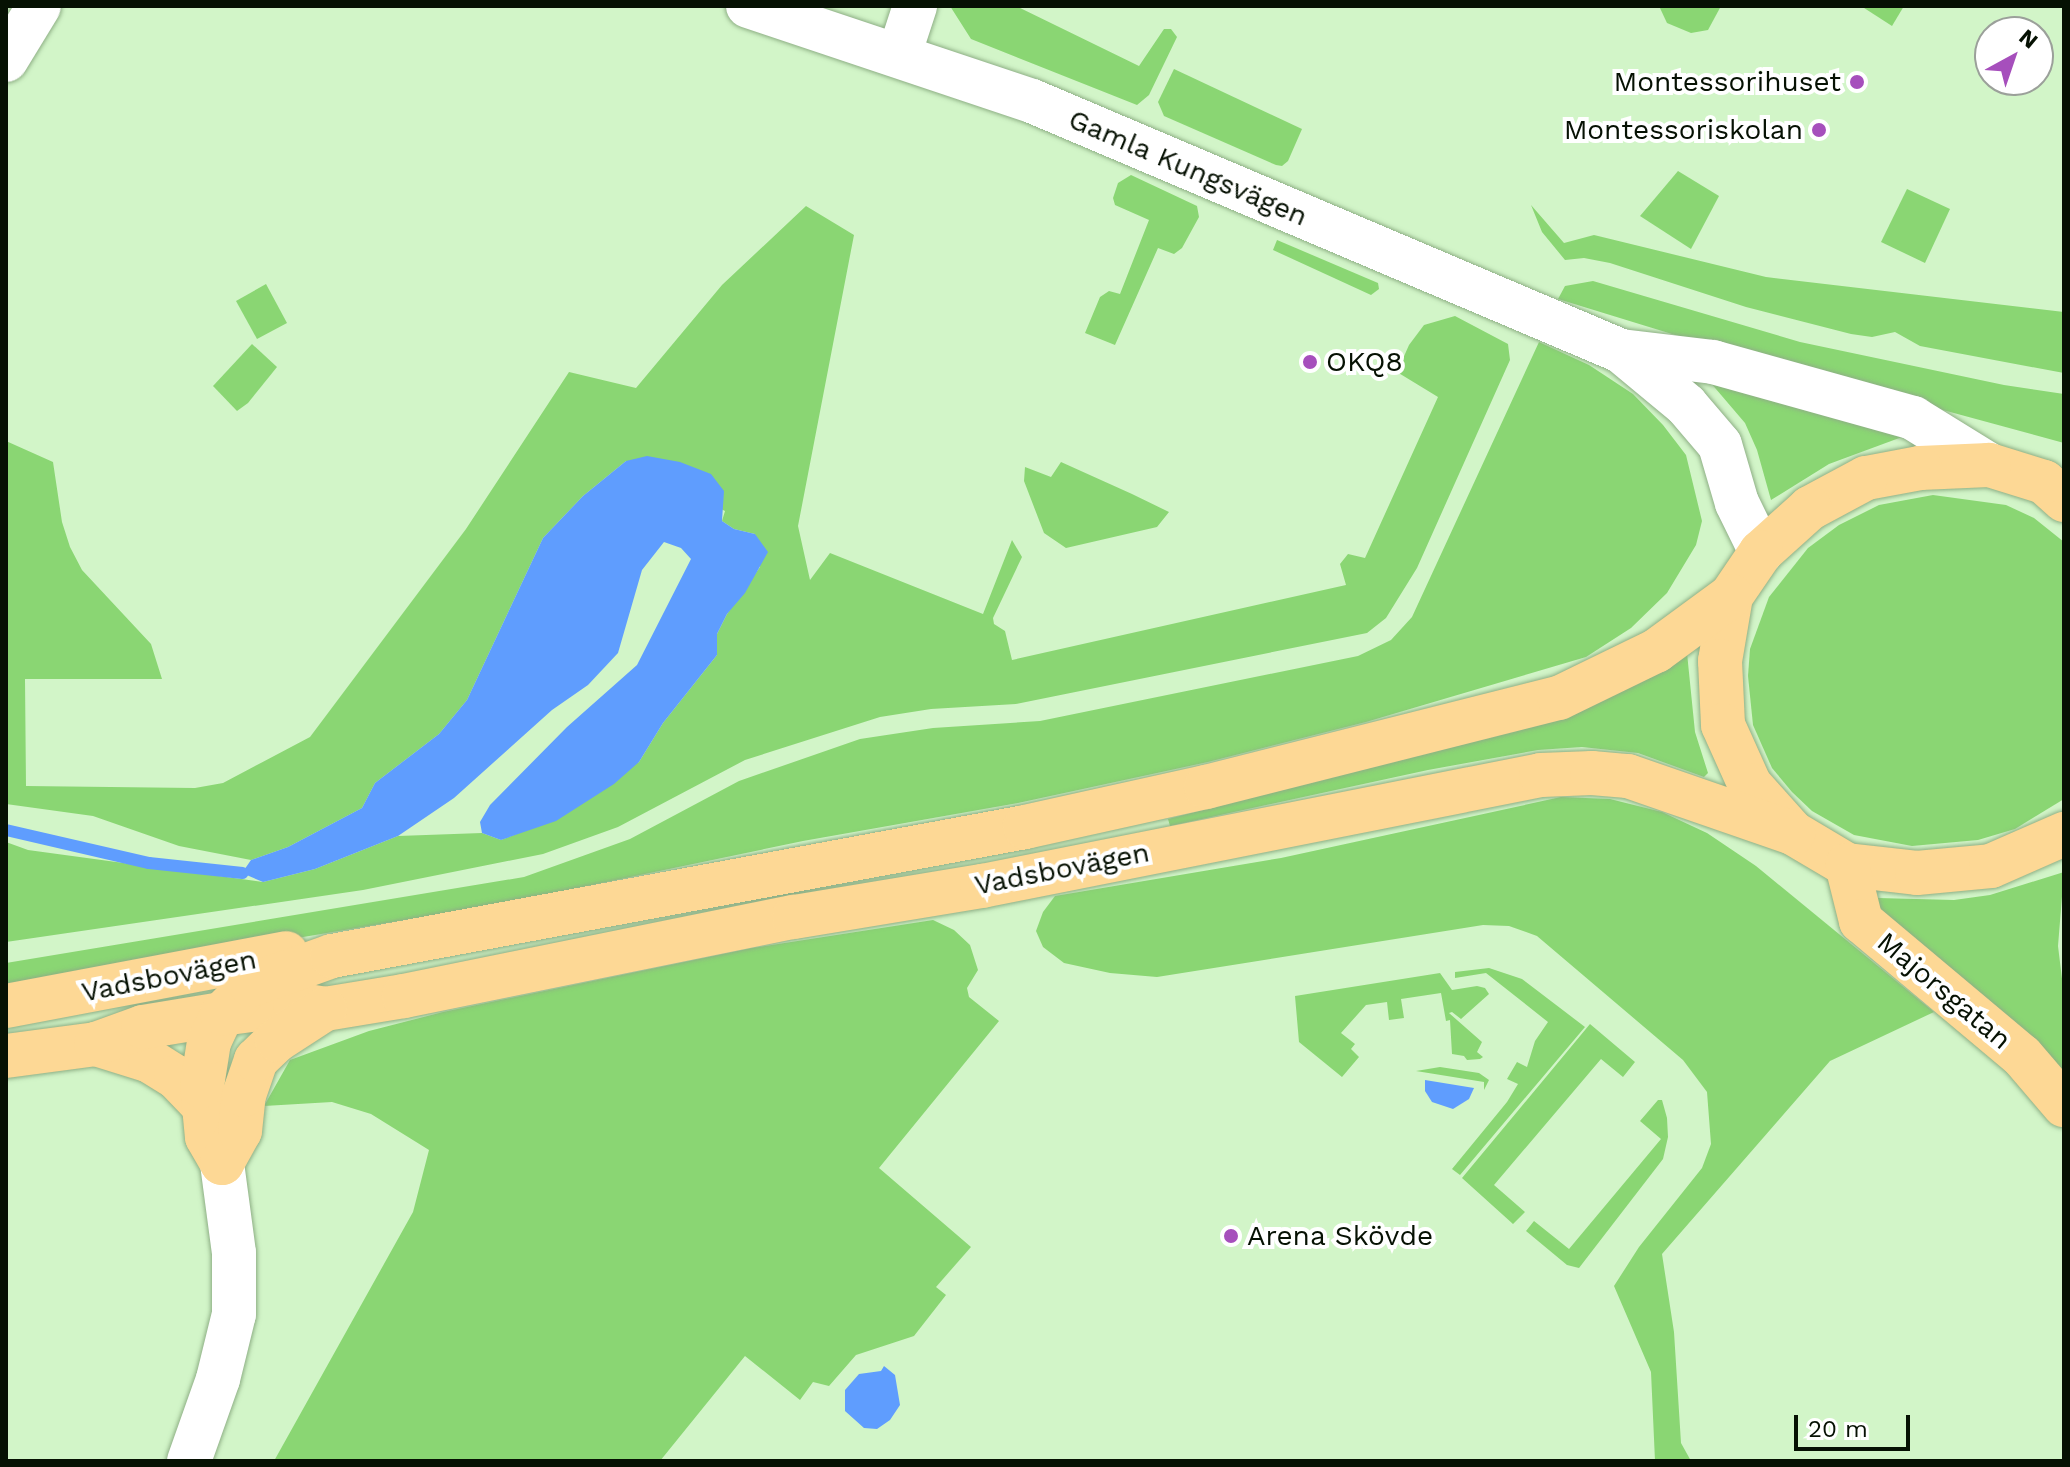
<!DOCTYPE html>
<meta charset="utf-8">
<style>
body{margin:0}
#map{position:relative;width:2070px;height:1467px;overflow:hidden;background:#d2f5c8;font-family:"Work Sans",sans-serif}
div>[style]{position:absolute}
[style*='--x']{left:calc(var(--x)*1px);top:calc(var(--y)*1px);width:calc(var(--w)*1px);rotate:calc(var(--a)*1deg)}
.green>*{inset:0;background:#8ad673}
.water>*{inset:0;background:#5f9dfe}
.stream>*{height:12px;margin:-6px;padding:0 6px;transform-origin:6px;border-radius:6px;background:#5f9dfe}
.roads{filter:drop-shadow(0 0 2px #8eaf85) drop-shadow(0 0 2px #8eaf85)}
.minor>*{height:44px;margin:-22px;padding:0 22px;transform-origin:22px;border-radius:22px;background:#fff}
.major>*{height:44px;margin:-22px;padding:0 22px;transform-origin:22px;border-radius:22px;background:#fdd895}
.dots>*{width:22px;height:22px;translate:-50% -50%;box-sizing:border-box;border:4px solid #fff;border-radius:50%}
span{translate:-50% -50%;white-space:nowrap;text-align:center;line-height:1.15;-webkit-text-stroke:8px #fff;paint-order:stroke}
.poi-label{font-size:28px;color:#061103}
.right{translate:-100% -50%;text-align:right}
.left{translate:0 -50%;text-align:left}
.street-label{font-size:28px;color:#061103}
.frame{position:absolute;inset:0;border:8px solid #061103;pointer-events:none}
.north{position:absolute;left:1974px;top:16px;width:80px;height:80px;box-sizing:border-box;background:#fff;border:2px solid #9ba09a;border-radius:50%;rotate:40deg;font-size:22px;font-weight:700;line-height:32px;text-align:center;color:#061103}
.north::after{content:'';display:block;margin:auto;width:28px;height:36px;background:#a64fbc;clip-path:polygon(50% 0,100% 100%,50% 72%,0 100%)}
.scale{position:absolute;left:1794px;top:1415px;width:116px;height:36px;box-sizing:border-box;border:4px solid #061103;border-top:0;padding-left:10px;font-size:24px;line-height:28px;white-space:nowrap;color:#061103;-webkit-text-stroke:6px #fff;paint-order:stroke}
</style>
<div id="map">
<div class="green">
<div style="clip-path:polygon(950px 6px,1016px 6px,1139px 66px,1164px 29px,1171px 29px,1177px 37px,1149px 95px,1137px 105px,971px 39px)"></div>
<div style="clip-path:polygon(1659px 6px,1721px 6px,1708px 30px,1691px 33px,1667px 23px)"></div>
<div style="clip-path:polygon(1861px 6px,1904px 6px,1892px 26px)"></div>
<div style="clip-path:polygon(1174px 69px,1302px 129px,1288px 161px,1282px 166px,1276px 165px,1164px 116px,1158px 102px)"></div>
<div style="clip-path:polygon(1678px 171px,1719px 196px,1691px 249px,1640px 216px)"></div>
<div style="clip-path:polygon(1131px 175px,1197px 206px,1199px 217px,1182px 248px,1174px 254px,1158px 248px,1115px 345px,1085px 333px,1100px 297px,1109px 291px,1120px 294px,1149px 220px,1115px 205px,1113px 198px,1118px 183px)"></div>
<div style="clip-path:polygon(1907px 189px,1950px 209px,1925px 263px,1881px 242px)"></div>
<div style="clip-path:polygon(1531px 205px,1564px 243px,1594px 235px,1766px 277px,2064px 312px,2064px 373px,1920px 346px,1895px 332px,1872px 337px,1851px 334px,1746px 307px,1610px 263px,1584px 258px,1565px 260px,1542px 232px)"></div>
<div style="clip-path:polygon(806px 206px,854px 235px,798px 526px,810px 580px,830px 553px,983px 614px,1012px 540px,1022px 557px,993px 618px,994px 624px,1005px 631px,1012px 660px,1346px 585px,1340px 564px,1348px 554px,1365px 558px,1438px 397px,1397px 372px,1409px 345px,1424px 325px,1455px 316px,1508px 344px,1510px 360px,1417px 568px,1386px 618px,1367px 633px,1016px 704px,931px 709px,880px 717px,745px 760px,618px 827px,543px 854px,363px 890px,6px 942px,6px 842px,28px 850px,263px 882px,315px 869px,398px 836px,482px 833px,501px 840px,519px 833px,639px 762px,663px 723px,717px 655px,717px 634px,727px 614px,760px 567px,755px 534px,734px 529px,722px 521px,725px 511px,626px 461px,583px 496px,543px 538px,467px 700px,439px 734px,375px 783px,362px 808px,288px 847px,251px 860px,179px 846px,93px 816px,6px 804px,6px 441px,53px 462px,62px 522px,70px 547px,82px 570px,151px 644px,162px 679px,25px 679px,26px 786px,195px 788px,223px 783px,310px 737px,466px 529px,569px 372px,636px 388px,722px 285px)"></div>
<div style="clip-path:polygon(1277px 240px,1378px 283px,1379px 289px,1371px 295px,1273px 250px)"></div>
<div style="clip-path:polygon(1593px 281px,1800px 342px,2004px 385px,2064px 394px,2064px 443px,1737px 354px,1558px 299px,1565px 286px)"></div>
<div style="clip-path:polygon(266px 284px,287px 323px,257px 339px,236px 301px)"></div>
<div style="clip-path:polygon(1539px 342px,1589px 365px,1633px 394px,1663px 425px,1686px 455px,1702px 521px,1696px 545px,1667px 593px,1631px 628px,1586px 657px,1366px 722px,1208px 762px,1018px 803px,803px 841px,506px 903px,6px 987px,6px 963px,524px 877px,630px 839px,739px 781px,860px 739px,933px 728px,1040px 721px,1358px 656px,1391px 640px,1412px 617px)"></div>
<div style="clip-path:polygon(252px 344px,277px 367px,248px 403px,237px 411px,213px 386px)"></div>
<div style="clip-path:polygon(1710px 382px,1902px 437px,1829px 464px,1771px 500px,1757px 450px,1745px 423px)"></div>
<div style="clip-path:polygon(1061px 462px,1132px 494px,1169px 512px,1157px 527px,1066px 548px,1044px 533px,1024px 481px,1025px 467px,1051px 477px)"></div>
<div style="clip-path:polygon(1933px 495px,2006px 505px,2034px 518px,2064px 542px,2064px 799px,2015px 829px,1978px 840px,1912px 846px,1854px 835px,1812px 811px,1792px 792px,1772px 768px,1753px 725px,1748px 676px,1750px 649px,1769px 597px,1808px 548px,1839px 525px,1879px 505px)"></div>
<div style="clip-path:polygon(1687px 653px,1695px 732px,1708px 773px,1704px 777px,1638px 753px,1582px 747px,1538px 750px,1428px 770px,1170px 826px,1168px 819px,1509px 731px)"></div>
<div style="clip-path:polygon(1561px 797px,1610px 799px,1662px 812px,1707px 833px,1756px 866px,1934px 1012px,1830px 1061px,1662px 1254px,1674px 1332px,1681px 1443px,1691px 1461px,1655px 1461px,1651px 1372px,1614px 1286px,1639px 1247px,1702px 1168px,1711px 1144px,1707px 1092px,1683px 1060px,1537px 936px,1509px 926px,1483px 925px,1157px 977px,1110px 973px,1064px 963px,1043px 947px,1036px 931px,1043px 912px,1055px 896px,1281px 858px)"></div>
<div style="clip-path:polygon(2064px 872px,2058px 946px,2064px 995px,2064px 1076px,1874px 904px,1878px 898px,1954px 900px,1990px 895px)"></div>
<div style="clip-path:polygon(933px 920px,954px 930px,970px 945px,978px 970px,967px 988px,969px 997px,999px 1021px,879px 1168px,971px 1247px,936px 1287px,946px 1295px,914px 1336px,856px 1355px,829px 1386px,813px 1382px,800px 1400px,745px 1356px,660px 1461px,274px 1461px,413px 1212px,429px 1150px,371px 1114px,332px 1102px,264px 1106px,290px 1060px,369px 1031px,443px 1012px,752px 948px)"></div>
<div style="clip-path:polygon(1489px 968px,1522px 979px,1585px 1027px,1460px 1175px,1452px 1169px,1507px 1102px,1518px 1084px,1507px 1079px,1517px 1062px,1527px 1067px,1535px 1041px,1548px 1022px,1486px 973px,1455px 978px,1455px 972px)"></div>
<div style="clip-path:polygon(1440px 973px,1452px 990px,1477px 986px,1485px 988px,1489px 994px,1461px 1019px,1452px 1012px,1449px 1013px,1482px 1042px,1477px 1052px,1483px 1057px,1480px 1059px,1467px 1060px,1464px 1056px,1452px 1054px,1450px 1020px,1446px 1021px,1441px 993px,1401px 999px,1404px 1018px,1389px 1020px,1387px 1002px,1366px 1005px,1341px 1033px,1355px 1044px,1351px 1049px,1359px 1057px,1342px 1077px,1299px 1042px,1295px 996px)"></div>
<div style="clip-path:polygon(1590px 1024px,1635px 1062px,1623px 1077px,1601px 1059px,1494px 1185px,1525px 1212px,1513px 1224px,1462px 1178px)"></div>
<div style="clip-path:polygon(1440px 1067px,1479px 1073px,1489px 1080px,1484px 1090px,1484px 1082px,1416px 1071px)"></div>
<div style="clip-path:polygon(1658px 1100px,1662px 1100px,1667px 1118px,1668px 1137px,1663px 1159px,1579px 1268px,1567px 1265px,1526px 1231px,1534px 1221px,1569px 1249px,1661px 1139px,1640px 1121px)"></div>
</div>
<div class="water">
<div style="clip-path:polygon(647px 456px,680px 462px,711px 474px,724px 491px,722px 521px,734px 529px,755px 534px,768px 552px,745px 593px,727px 614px,717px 634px,717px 655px,663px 723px,639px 762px,614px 784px,556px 821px,501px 840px,482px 833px,480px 822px,490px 805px,567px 727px,637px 665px,691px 559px,681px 548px,664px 542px,642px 570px,618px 653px,588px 685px,552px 710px,454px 798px,398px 836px,315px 869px,263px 882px,242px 873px,251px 860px,288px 847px,362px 808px,375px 783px,439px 734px,467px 700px,543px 538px,583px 496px,626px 461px)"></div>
<div style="clip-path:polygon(1425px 1080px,1474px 1088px,1469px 1099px,1453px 1109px,1432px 1102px,1425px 1091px)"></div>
<div style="clip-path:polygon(884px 1366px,895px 1375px,900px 1405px,890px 1420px,877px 1429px,864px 1428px,845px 1411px,845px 1390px,859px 1374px,881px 1371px)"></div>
</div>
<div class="stream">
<div style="--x:6;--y:830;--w:147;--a:13"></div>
<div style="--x:149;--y:863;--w:94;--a:6.1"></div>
</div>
<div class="roads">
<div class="minor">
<div style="--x:748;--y:6;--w:299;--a:18.5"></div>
<div style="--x:1032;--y:101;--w:640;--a:23"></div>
<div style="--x:1621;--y:351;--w:85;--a:39.7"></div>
<div style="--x:1686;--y:405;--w:52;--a:49.6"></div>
<div style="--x:1720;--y:445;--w:60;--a:73.7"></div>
<div style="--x:1737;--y:503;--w:55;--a:63.9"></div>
<div style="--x:899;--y:55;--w:52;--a:-71.9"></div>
<div style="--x:6;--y:60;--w:63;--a:-58.6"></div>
<div style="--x:1621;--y:351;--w:93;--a:6.8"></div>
<div style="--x:1713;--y:362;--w:208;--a:15.6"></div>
<div style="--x:1913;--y:418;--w:89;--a:31.7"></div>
<div style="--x:189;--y:1461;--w:87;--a:-70.5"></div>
<div style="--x:218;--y:1379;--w:67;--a:-76.2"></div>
<div style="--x:234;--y:1314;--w:61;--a:-90"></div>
<div style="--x:234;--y:1253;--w:91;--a:-97.6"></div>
</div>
<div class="major">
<div style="--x:2064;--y:500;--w:27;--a:-138"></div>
<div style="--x:2044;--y:482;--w:58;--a:-162.8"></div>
<div style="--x:1989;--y:465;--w:69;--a:177.5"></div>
<div style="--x:1920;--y:468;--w:55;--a:169.5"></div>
<div style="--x:1866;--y:478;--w:64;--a:151.8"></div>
<div style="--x:1810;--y:508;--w:66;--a:138.1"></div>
<div style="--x:1761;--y:552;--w:53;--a:124.3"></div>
<div style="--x:1731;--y:596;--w:66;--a:99.6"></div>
<div style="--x:1720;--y:661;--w:64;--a:87.3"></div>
<div style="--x:1723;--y:725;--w:66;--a:65.8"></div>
<div style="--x:1750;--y:785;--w:64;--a:48.1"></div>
<div style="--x:1793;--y:833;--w:63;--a:30.7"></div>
<div style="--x:1847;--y:865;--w:70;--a:6.5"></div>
<div style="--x:1917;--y:873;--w:74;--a:-5.4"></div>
<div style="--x:1991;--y:866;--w:80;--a:-23.7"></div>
<div style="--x:1847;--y:865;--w:58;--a:76"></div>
<div style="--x:1861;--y:921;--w:210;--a:40"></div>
<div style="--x:2022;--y:1056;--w:65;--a:49.4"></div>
<div style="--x:6;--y:1006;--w:285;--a:-10.7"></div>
<div style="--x:96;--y:1044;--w:57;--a:17.5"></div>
<div style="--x:150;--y:1061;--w:31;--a:32"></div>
<div style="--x:176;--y:1077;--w:37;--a:46"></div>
<div style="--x:6;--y:1056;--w:91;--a:-7.6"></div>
<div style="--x:96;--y:1044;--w:50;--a:-19.9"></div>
<div style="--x:143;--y:1027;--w:80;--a:-9.3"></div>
<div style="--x:222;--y:1014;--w:74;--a:-7.8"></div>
<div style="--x:295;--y:1004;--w:30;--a:9"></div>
<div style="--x:325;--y:1009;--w:80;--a:-9.3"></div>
<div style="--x:404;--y:996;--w:398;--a:-11.5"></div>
<div style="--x:794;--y:917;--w:191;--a:-9.4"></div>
<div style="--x:982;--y:886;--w:570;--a:-11.23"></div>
<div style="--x:1541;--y:775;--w:51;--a:-2.2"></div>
<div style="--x:1592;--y:773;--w:36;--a:5"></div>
<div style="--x:1628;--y:776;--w:175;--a:19.1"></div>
<div style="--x:222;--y:1163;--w:30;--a:-120"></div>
<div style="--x:207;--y:1137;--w:51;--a:-95.6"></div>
<div style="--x:202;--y:1086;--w:45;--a:-81"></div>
<div style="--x:209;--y:1042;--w:31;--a:-65"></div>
<div style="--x:222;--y:1014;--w:41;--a:-45"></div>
<div style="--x:251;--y:985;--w:86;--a:-19.7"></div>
<div style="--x:332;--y:956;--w:705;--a:-10.54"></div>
<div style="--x:1025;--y:827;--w:185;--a:-12.5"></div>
<div style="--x:1206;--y:787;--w:364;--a:-14.2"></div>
<div style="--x:1559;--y:698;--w:108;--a:-25.9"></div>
<div style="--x:1656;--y:651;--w:93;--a:-36.3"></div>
<div style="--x:222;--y:1163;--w:37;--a:-61"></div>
<div style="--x:240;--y:1131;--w:36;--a:-84"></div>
<div style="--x:244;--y:1095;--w:37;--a:-71"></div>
<div style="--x:256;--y:1060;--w:29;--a:-44"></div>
<div style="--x:277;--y:1040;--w:57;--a:-32.9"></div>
</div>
</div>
<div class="dots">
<div style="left:1857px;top:82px;background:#a64fbc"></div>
<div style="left:1819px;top:130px;background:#a64fbc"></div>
<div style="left:1310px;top:362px;background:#a64fbc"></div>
<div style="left:1231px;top:1236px;background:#a64fbc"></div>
</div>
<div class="poi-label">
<span class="right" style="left:1841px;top:82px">Montessorihuset</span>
<span class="right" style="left:1803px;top:130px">Montessoriskolan</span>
<span class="left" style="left:1326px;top:362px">OKQ8</span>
<span class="left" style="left:1247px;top:1236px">Arena Skövde</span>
</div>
<div class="street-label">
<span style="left:1188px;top:168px;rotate:23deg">Gamla Kungsvägen</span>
<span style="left:1062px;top:869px;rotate:-11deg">Vadsbovägen</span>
<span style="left:169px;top:976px;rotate:-11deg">Vadsbovägen</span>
<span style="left:1944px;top:991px;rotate:40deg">Majorsgatan</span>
</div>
<div class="frame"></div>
<div class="north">N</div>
<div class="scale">20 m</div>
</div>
